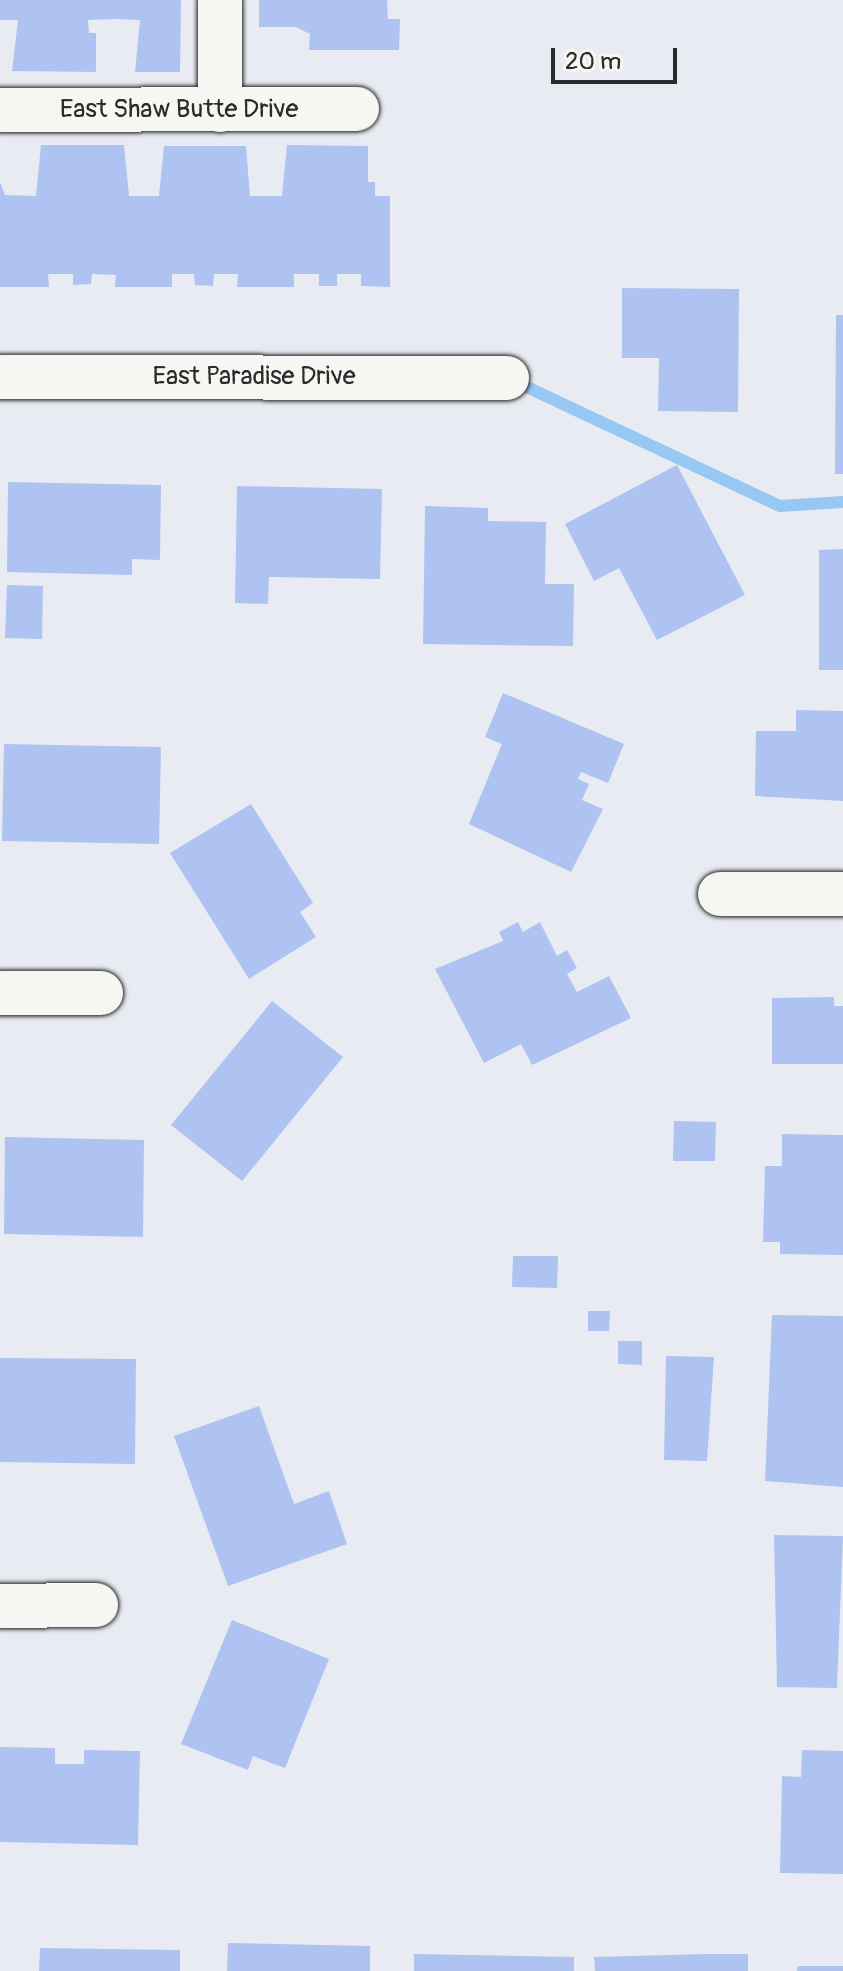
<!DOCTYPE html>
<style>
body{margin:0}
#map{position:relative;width:843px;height:1971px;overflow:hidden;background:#e8ecf2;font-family:Pangolin,sans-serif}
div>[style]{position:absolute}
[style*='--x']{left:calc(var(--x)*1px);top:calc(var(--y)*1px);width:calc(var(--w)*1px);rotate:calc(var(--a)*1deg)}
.stream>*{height:12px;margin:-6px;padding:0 6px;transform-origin:6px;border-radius:6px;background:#97c8f3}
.building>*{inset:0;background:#aec3f2}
.roads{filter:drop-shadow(0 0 2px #2b2b2b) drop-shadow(0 0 2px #2b2b2b)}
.minor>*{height:44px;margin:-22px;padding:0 22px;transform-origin:22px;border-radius:22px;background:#f6f6f2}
span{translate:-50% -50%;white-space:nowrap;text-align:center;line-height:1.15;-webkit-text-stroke:6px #f6f6f2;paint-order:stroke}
.street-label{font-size:26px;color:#2b2b2b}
.scale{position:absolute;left:551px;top:48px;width:126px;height:36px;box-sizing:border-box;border:4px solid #2b2b2b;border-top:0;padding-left:10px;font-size:24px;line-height:28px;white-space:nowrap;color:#2b2b2b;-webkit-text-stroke:6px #f6f6f2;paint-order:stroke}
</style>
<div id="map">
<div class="stream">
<div style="--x:514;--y:381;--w:294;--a:25.2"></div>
<div style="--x:780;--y:506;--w:63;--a:-3.6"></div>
</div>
<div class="building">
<div style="clip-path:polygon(0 0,181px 0,180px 72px,135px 72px,140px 20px,114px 19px,88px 20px,89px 33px,96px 33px,96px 72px,12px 71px,18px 20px,0 20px)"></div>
<div style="clip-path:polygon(259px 0,387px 0,388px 19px,400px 19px,399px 50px,309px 50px,310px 34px,296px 27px,259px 27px)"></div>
<div style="clip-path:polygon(41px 145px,124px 145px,129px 196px,159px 196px,164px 146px,246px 146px,250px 196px,282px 196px,287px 145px,368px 146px,368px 182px,375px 182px,375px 196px,390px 196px,390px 287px,361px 286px,361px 274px,337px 274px,337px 286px,319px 286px,319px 274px,294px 274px,294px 287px,237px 287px,238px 274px,214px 274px,213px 286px,195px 285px,194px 274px,172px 274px,172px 287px,115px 287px,116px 275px,92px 274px,91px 284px,73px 285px,73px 274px,48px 274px,49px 287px,0 287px,0 182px,5px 195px,36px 196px)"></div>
<div style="clip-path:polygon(622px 288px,739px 289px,738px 412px,658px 411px,659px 358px,622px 358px)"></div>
<div style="clip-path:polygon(836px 315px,843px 315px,843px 474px,835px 474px)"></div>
<div style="clip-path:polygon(677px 465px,745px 595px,657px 640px,619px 568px,594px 581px,565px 524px)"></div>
<div style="clip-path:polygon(8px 482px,161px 485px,160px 560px,132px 559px,132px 575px,7px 572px)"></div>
<div style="clip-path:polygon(237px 486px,382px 489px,380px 579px,269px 577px,268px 604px,235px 603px)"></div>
<div style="clip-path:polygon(425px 506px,488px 508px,488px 521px,546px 522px,545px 584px,574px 584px,573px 646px,423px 644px)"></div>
<div style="clip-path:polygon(843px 549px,843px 670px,819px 670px,819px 550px)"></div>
<div style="clip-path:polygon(7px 585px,43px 586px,42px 639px,5px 638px)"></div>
<div style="clip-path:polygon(503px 693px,624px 744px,608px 783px,581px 772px,578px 779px,589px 784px,582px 800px,603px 809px,571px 872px,469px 824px,502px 744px,485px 737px)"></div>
<div style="clip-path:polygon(796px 710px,843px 711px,843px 801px,755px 796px,756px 731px,796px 731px)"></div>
<div style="clip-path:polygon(4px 744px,161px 747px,159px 844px,2px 841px)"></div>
<div style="clip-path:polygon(251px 804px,313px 903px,300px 912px,316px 937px,249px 979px,170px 853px)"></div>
<div style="clip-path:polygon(518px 922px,523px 932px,540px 922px,557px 956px,567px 950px,577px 968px,567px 974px,577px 992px,609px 976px,631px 1018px,532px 1065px,521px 1044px,484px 1063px,435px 969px,503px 941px,499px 932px)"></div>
<div style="clip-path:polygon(834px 997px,834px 1006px,843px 1006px,843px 1064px,772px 1064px,772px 998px)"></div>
<div style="clip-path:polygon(272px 1001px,343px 1057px,242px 1181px,171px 1125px)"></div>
<div style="clip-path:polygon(674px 1121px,716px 1122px,715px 1161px,673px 1161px)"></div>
<div style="clip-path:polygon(782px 1134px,843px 1135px,843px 1255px,780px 1254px,780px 1242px,763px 1242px,765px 1166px,782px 1166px)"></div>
<div style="clip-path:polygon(5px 1137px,144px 1140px,143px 1237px,4px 1234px)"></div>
<div style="clip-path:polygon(513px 1256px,558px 1256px,557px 1288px,512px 1287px)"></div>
<div style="clip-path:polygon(588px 1311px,610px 1311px,609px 1331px,588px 1331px)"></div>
<div style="clip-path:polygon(772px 1315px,843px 1316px,843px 1487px,765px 1481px)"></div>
<div style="clip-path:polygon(618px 1341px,642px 1341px,642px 1365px,618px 1364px)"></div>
<div style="clip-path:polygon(666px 1356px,714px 1357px,707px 1461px,664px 1460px)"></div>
<div style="clip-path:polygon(0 1358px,136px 1359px,135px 1464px,0 1462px)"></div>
<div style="clip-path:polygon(259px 1406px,294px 1504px,329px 1491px,347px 1544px,228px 1586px,174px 1436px)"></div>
<div style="clip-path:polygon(774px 1535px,843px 1536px,837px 1688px,777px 1687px)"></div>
<div style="clip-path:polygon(232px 1620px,329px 1659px,285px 1768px,253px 1756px,248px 1770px,181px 1744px)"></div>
<div style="clip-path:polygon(0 1747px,55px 1748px,55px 1764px,84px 1764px,84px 1750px,140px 1751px,138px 1845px,0 1842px)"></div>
<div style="clip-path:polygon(802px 1750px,843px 1751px,843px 1874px,780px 1873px,782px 1776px,801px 1777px)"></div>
<div style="clip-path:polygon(228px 1943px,370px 1946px,370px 1971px,227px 1971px)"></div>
<div style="clip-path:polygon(40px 1948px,180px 1950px,180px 1971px,39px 1971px)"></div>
<div style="clip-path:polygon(414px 1954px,574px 1957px,574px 1971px,414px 1971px)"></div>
<div style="clip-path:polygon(707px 1954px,748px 1954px,748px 1971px,595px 1971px,594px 1957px)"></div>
<div style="clip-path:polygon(798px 1966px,843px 1966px,843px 1971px,797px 1971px)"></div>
</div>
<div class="roads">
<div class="minor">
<div style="--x:0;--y:110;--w:357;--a:-0.2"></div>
<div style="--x:220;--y:110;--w:110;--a:-90"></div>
<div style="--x:0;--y:377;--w:507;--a:0.11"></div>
<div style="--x:720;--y:894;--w:123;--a:0"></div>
<div style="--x:0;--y:993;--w:101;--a:0"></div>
<div style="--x:0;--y:1606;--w:96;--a:-0.6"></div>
</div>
</div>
<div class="street-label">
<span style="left:179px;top:110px">East Shaw Butte Drive</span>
<span style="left:254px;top:377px">East Paradise Drive</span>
</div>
<div class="scale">20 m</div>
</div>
